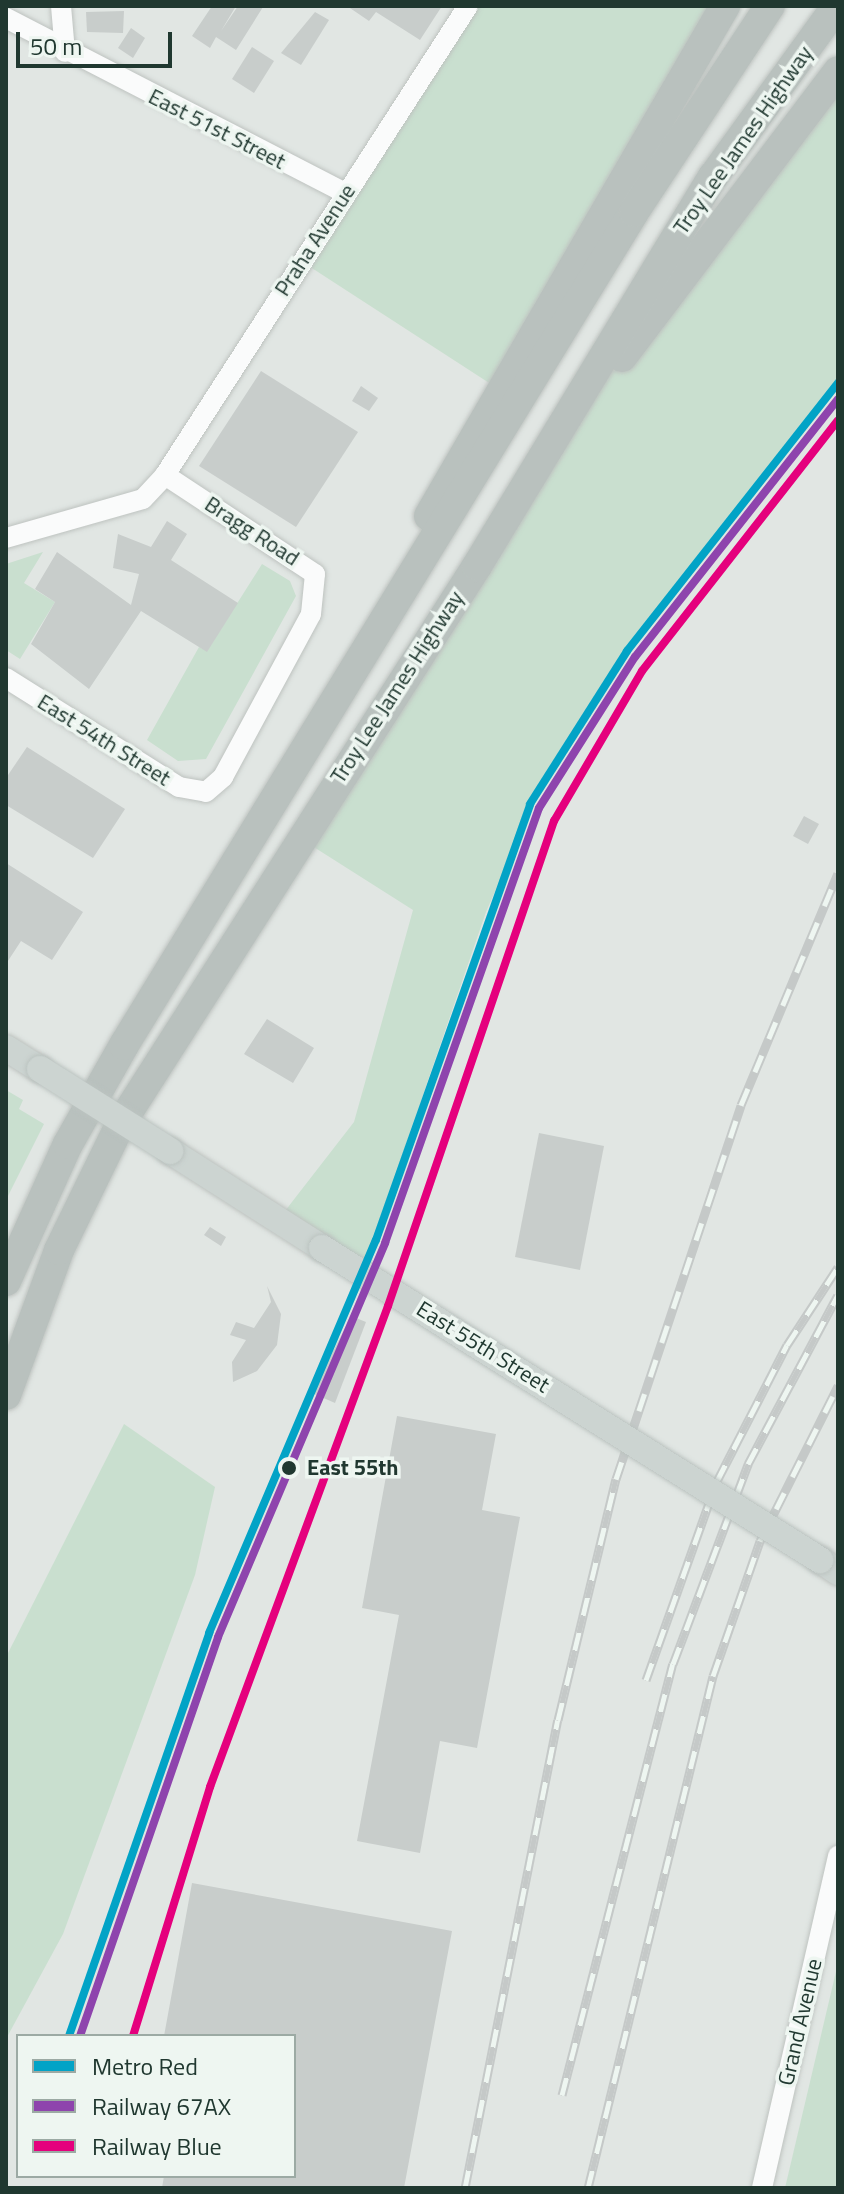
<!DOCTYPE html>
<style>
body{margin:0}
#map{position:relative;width:844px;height:2194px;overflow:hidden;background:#e1e6e3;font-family:"Titillium Web",sans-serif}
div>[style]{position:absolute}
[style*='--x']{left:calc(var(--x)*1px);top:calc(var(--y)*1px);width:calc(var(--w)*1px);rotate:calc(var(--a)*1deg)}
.green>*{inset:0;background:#c9dfcf}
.building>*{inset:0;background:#c8cdcb}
.roads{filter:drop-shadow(0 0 2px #bec3c0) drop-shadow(0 0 2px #bec3c0)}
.minor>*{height:20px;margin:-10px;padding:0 10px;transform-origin:10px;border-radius:10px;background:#fafbfb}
.major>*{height:26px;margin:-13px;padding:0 13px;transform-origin:13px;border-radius:13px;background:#ccd4d1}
.highway>*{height:30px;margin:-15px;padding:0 15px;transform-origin:15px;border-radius:15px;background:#b9c1be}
.rail>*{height:9px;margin-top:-4.5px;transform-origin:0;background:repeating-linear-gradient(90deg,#eef6f1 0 18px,#c5c9c8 0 36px);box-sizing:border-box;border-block:2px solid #c5c9c8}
.bridges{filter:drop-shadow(0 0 2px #bbc3c0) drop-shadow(0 0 2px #bbc3c0)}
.major-bridge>*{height:26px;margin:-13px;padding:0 13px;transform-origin:13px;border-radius:13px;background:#ccd4d1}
.rail-1>*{height:8px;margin:-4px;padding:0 4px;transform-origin:4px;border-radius:4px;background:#8e44ad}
.rail-2>*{height:8px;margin:-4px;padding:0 4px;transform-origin:4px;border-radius:4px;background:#e5007d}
.metro-1>*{height:8px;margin:-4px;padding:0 4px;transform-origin:4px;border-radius:4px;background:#02a3c6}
.dots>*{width:22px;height:22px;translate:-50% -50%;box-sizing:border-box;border:4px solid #eef6f1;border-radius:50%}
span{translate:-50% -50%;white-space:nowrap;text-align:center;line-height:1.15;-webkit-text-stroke:7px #eef6f1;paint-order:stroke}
.street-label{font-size:22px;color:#203830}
.stop-label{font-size:22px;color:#203830;font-weight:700}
.left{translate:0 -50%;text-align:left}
.frame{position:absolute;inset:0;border:8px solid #203830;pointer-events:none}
.legend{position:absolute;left:16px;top:2034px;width:280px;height:144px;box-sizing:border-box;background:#eef6f1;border:2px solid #9caaa4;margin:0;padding:10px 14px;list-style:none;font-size:24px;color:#203830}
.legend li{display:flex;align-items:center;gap:16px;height:40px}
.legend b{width:40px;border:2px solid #9caaa4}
.scale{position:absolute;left:16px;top:32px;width:156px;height:36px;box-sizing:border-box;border:4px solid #203830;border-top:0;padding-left:10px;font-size:24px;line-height:28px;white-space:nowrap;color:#203830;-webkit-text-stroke:6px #eef6f1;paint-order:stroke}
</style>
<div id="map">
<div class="green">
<div style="clip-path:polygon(468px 6px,725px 6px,500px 390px,301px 261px)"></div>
<div style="clip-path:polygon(838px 71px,838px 383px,627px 651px,550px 765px,486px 912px,362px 1272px,278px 1220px,354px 1122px,413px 910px,298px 837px,625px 353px)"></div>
<div style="clip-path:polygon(43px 552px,24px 583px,55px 602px,20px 659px,6px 650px,6px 564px)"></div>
<div style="clip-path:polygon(262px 564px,290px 581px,296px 596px,206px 759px,178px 761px,147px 740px,199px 647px,207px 651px)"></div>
<div style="clip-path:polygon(6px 1090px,23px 1100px,19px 1109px,44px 1124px,6px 1200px)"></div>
<div style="clip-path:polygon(124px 1424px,215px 1487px,195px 1575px,63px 1934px,6px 2039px,6px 1657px)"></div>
<div style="clip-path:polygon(838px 1963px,838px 2188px,785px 2188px)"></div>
</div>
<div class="building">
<div style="clip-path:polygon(212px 6px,236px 6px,221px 31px,238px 6px,263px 7px,236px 50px,216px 37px,210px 48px,192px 36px)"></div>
<div style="clip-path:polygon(347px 6px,442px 6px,420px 40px,376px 12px,369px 21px)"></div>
<div style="clip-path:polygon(124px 11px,123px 33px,87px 32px,86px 12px)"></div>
<div style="clip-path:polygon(315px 12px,329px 20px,301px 65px,281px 53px)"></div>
<div style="clip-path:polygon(131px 28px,145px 38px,133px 58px,118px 48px)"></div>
<div style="clip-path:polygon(252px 47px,274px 61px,254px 93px,232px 79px)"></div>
<div style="clip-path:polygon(261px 371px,358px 432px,296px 527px,199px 466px)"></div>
<div style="clip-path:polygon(361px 386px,378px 398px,369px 411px,352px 401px)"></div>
<div style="clip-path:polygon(167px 521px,187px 534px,171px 560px,238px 603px,207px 652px,141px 611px,89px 689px,31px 644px,55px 602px,35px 589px,57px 552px,131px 605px,139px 574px,113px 568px,118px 534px,151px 547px)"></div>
<div style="clip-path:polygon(27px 747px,125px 809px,93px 858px,6px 805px,6px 778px)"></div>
<div style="clip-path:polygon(804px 816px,819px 824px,808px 844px,793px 836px)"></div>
<div style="clip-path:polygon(6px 863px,83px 912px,52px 960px,21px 941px,6px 964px)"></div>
<div style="clip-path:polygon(267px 1019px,314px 1048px,293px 1083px,244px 1054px)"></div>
<div style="clip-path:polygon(539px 1133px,604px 1146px,580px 1270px,515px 1257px)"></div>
<div style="clip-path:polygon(210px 1227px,226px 1237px,221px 1246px,204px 1235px)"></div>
<div style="clip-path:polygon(267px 1286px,281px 1314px,277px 1345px,257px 1371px,233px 1382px,232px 1362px,246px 1340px,230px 1335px,236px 1322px,254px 1328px,271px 1302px)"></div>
<div style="clip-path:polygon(351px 1316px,366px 1322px,335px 1403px,312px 1393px)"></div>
<div style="clip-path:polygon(397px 1416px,496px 1434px,482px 1510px,520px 1517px,477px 1748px,440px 1741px,420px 1853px,357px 1841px,399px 1615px,362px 1608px)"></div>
<div style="clip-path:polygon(192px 1883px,452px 1931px,404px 2188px,162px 2188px,164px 2176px,294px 2176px,294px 2036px,164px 2036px)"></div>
</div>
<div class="roads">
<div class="minor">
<div style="--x:61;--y:6;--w:46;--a:85"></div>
<div style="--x:6;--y:18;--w:382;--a:27.3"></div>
<div style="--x:6;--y:538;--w:142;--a:-15.9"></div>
<div style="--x:143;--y:499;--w:33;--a:-47"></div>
<div style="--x:165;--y:475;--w:558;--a:-57.14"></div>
<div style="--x:6;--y:678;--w:204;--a:32.2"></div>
<div style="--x:179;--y:787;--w:27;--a:10"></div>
<div style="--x:206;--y:792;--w:23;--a:-41"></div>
<div style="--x:223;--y:777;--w:185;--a:-61.6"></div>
<div style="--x:311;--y:614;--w:40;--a:-84.3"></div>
<div style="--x:315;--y:574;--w:180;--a:-146.6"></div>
<div style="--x:762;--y:2188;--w:341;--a:-77.1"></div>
</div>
<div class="major">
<div style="--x:6;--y:1048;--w:40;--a:32"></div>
<div style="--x:170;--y:1151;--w:180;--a:32.5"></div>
<div style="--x:820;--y:1560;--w:22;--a:34"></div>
</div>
<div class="highway">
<div style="--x:622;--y:357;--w:358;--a:-52.9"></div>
<div style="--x:429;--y:516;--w:590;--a:-59.87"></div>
<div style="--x:6;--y:1281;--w:150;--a:-65.7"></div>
<div style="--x:68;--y:1144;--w:114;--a:-60.5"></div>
<div style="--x:124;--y:1045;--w:977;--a:-58.52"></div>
<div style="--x:634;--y:212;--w:247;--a:-56.6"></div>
<div style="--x:6;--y:1395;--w:154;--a:-69.9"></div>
<div style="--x:59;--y:1250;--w:141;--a:-64"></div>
<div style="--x:121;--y:1123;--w:661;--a:-57.42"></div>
<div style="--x:477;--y:566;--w:455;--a:-58.8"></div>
<div style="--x:713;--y:177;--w:211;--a:-54.1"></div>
</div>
</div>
<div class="rail">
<div style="--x:646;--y:1680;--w:211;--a:-70.4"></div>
<div style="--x:717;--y:1481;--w:153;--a:-62.8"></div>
<div style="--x:787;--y:1345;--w:93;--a:-56.8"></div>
<div style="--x:562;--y:2095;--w:445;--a:-75.6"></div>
<div style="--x:673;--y:1664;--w:214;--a:-69.4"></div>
<div style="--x:748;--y:1464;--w:191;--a:-62"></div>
<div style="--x:465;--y:2188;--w:477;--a:-78.8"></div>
<div style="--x:558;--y:1720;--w:248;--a:-76.5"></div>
<div style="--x:616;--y:1479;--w:394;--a:-71.5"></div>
<div style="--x:741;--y:1105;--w:251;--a:-67.3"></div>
<div style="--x:588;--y:2188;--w:527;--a:-76.28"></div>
<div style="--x:713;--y:1676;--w:143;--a:-70.8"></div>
<div style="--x:760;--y:1541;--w:174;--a:-63.3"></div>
</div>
<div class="bridges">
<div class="major-bridge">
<div style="--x:40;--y:1069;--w:154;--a:32.2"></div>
<div style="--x:322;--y:1248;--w:588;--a:32.07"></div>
</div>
</div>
<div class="rail-1">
<div style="--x:80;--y:2036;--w:422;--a:-70.9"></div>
<div style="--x:218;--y:1637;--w:428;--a:-67"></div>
<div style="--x:385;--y:1243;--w:461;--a:-70.5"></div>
<div style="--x:539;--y:808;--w:179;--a:-57.6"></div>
<div style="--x:635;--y:657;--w:328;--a:-51.8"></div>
</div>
<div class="rail-2">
<div style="--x:133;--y:2036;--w:261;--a:-72.8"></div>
<div style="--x:210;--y:1787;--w:513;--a:-69.69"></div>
<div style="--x:388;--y:1306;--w:513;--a:-71.11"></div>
<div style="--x:554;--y:821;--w:174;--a:-59.6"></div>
<div style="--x:642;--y:671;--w:318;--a:-52"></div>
</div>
<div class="metro-1">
<div style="--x:69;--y:2036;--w:427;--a:-70.8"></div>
<div style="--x:209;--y:1633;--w:427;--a:-67"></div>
<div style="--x:376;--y:1240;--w:462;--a:-70.5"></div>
<div style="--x:530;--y:804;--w:181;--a:-57.6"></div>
<div style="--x:627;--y:651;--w:341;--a:-51.8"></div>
</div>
<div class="dots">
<div style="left:289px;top:1468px;background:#203830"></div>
</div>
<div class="street-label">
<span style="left:217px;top:129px;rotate:27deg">East 51st Street</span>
<span style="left:743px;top:140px;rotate:-55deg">Troy Lee James Highway</span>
<span style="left:315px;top:240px;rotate:-57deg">Praha Avenue</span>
<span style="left:252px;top:531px;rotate:33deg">Bragg Road</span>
<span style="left:397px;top:687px;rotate:-57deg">Troy Lee James Highway</span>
<span style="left:104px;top:740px;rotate:32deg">East 54th Street</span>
<span style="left:483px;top:1347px;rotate:32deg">East 55th Street</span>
<span style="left:800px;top:2022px;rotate:-77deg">Grand Avenue</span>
</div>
<div class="stop-label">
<span class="left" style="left:307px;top:1468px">East 55th</span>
</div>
<div class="frame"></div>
<ul class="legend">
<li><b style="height:10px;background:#02a3c6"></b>Metro Red</li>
<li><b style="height:10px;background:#8e44ad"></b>Railway 67AX</li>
<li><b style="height:10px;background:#e5007d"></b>Railway Blue</li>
</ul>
<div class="scale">50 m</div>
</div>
